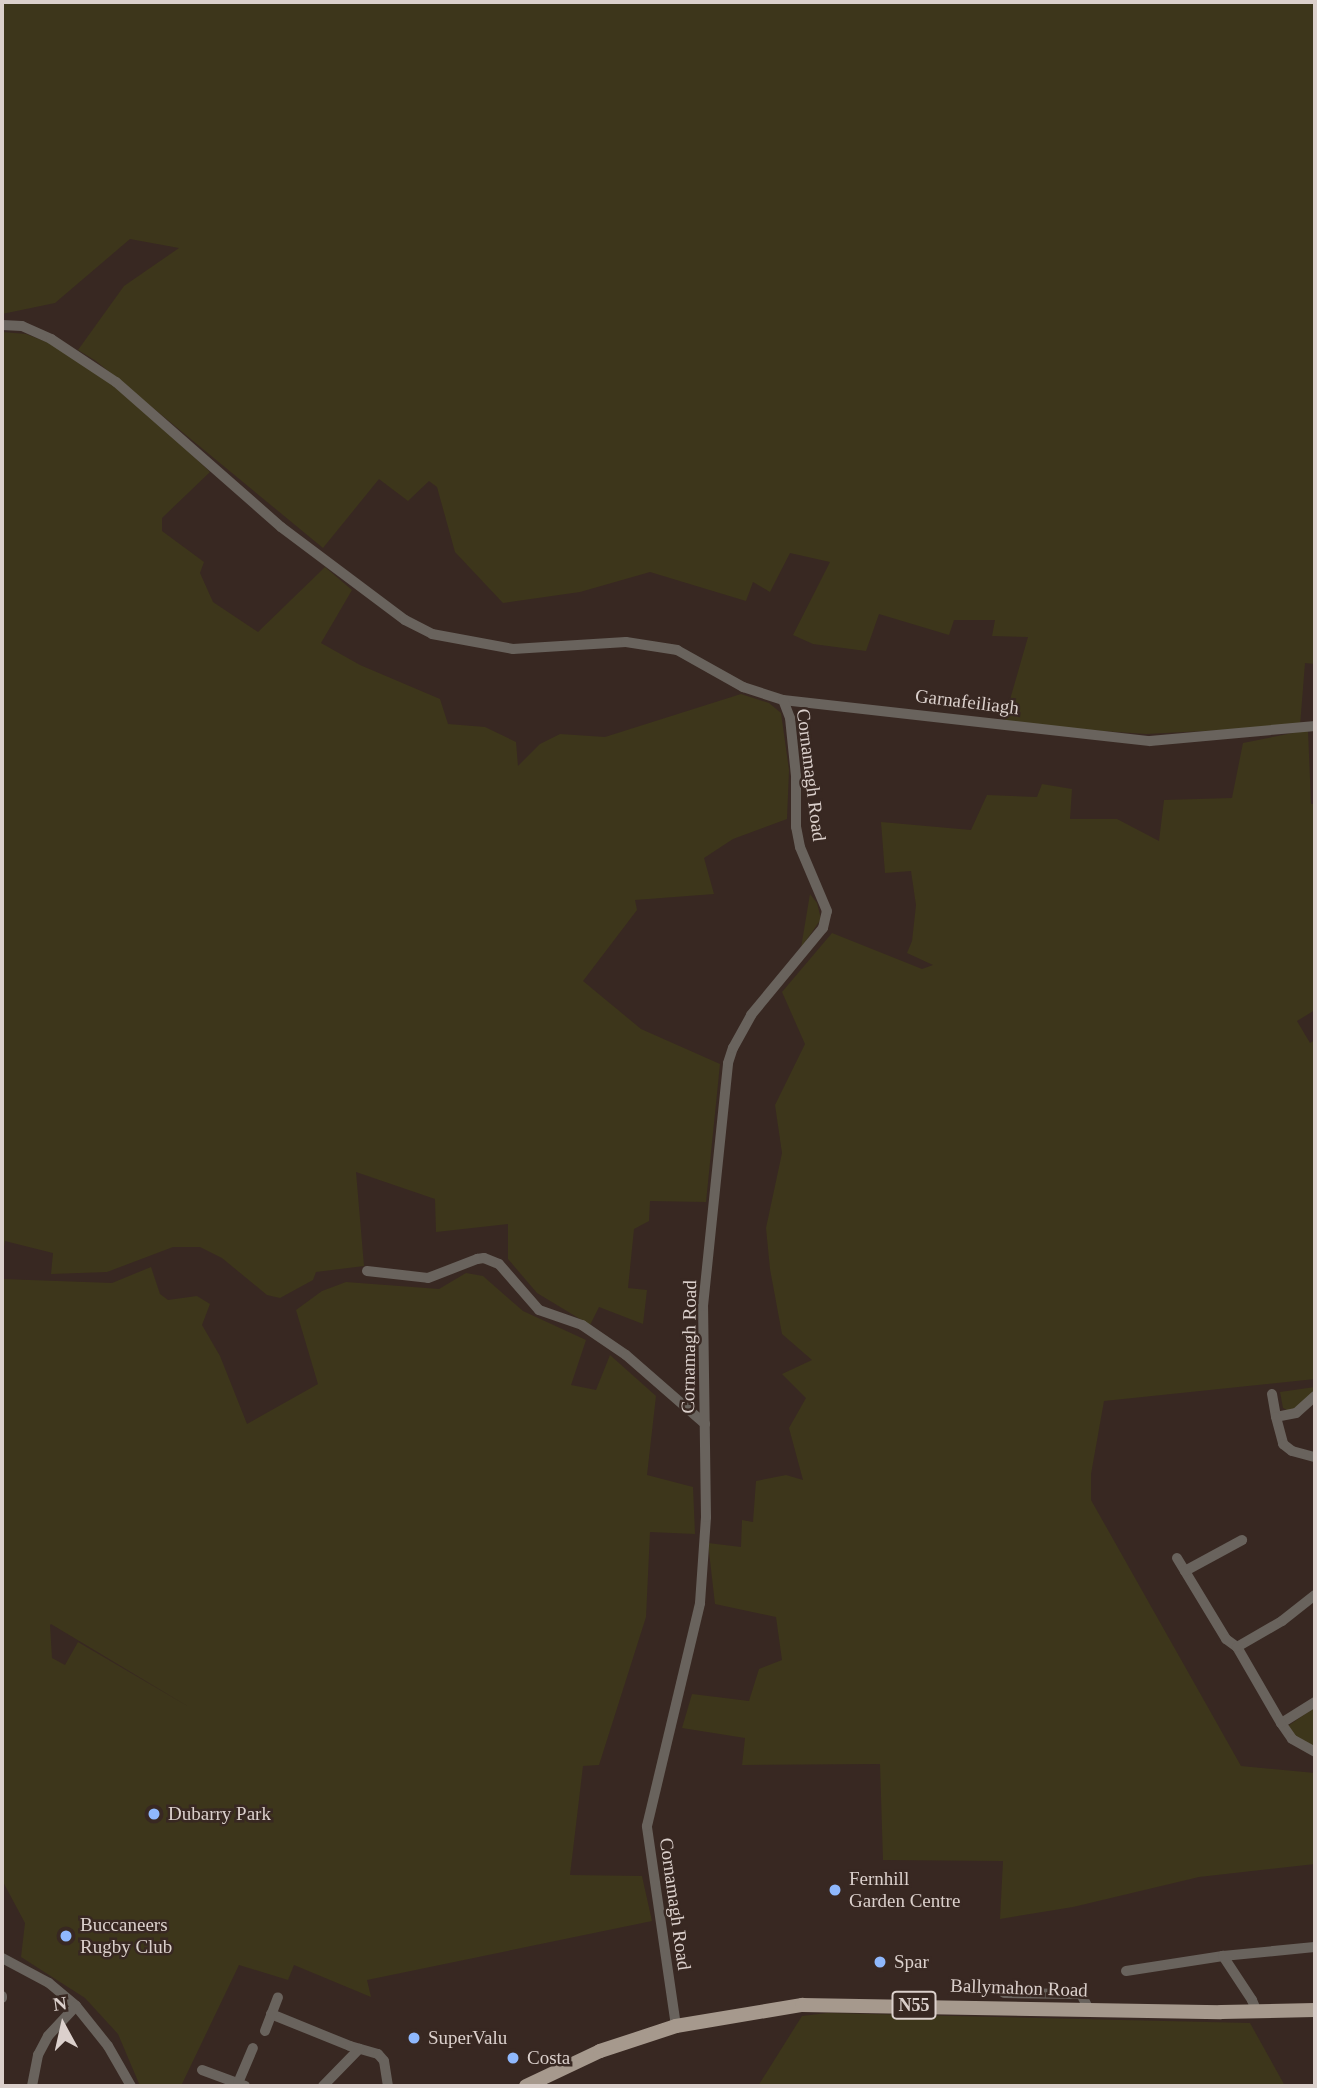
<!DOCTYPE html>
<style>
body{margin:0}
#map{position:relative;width:1317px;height:2088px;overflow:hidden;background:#382822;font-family:"Times New Roman",serif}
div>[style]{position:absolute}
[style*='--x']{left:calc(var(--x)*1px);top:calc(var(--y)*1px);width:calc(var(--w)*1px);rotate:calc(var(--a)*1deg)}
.green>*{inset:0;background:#3d361b}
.minor>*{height:10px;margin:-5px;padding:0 5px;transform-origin:5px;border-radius:5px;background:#69635d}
.major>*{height:14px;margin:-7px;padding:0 7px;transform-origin:7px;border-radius:7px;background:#a6998d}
.dots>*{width:19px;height:19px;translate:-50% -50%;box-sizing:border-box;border:4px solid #382822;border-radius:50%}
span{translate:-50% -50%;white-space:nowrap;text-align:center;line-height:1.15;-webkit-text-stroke:5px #382822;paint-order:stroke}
.shield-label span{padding:2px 5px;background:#382822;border:2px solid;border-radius:5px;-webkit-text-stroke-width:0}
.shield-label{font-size:18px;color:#dbd0cc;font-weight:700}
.street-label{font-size:19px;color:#dbd0cc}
.poi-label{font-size:19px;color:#dbd0cc}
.left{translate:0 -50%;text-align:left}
.frame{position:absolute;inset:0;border:4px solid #dbd0cc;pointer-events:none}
.north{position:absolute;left:28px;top:1990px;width:70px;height:70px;-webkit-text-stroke:5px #382822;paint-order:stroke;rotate:352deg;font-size:19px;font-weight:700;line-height:28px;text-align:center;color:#dbd0cc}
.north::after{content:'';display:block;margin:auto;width:24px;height:32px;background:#dbd0cc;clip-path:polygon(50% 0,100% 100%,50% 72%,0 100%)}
</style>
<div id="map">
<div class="green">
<div style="clip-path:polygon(2px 2px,1315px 2px,1315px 664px,1305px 663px,1300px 726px,1146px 734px,1003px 724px,1028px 637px,992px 636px,995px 620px,954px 620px,949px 635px,879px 614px,866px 651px,813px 644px,793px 635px,830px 562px,790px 553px,770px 592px,753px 582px,746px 601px,650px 572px,580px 592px,503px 603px,455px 552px,437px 487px,429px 481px,408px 501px,379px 479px,323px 548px,96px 361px,78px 350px,124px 286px,179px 248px,130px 239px,55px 303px,2px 314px)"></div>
<div style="clip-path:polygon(2px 332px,26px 334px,49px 343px,98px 374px,150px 415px,210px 472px,162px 518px,162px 531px,204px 562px,200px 573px,213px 602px,258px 632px,325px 567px,352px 590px,321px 643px,360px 665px,440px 699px,448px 724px,485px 727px,516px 742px,518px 766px,540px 744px,560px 734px,605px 737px,741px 694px,769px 703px,781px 713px,789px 770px,787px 819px,733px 839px,704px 858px,714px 894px,635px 900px,637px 910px,583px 981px,641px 1029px,720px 1064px,706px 1202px,650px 1201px,649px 1221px,634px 1229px,628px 1288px,647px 1290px,643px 1324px,599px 1307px,590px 1325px,537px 1293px,508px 1259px,508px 1224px,436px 1232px,435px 1199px,356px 1172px,364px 1266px,316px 1272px,313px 1280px,280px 1298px,267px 1295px,222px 1258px,200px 1247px,173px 1247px,107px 1272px,51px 1274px,53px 1253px,5px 1241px,2px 1259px)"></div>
<div style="clip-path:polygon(1308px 730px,1311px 804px,1315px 804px,1315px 1010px,1297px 1021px,1310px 1043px,1315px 1040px,1315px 1379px,1104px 1401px,1091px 1474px,1091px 1500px,1241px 1766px,1315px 1773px,1315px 1864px,1199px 1877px,1073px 1907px,1000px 1919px,1003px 1861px,883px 1860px,880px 1764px,742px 1765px,745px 1738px,682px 1728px,692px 1694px,749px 1701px,759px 1669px,782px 1660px,776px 1617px,715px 1604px,708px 1543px,741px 1547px,742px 1520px,753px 1522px,756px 1481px,786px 1475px,803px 1480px,789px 1428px,806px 1398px,782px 1374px,812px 1360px,782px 1334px,770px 1269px,766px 1228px,782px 1153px,775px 1105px,805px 1044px,782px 992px,832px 933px,922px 969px,933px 965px,907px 953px,912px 941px,916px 905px,911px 871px,885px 873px,881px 822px,971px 830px,987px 795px,1037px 797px,1042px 784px,1072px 789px,1070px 819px,1117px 819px,1159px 841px,1164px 800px,1232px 798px,1243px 743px)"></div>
<div style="clip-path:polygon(810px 894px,817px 903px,821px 919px,801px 948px)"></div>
<div style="clip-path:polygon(evenodd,151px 1267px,160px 1294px,168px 1300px,197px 1296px,210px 1304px,202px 1325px,220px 1356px,247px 1424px,318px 1384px,296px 1310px,322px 1291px,346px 1282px,439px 1289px,466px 1273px,483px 1276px,523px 1311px,586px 1340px,571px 1385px,596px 1390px,610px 1355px,656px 1396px,647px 1475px,693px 1487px,695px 1534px,650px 1532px,646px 1617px,599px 1765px,583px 1766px,570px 1875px,642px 1876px,652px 1921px,367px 1980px,371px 1997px,294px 1965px,288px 1980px,239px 1965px,181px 2086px,140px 2086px,118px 2034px,85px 1998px,21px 1957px,25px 1923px,2px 1880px,2px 1279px,112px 1283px,151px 1267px,50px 1625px,51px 1624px,189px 1707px,78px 1642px,65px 1665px,52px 1658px,50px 1625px)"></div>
<div style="clip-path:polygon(1315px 1387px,1315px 1392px,1302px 1404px,1289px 1411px,1283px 1408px,1280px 1392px)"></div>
<div style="clip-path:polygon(1315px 1707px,1315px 1748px,1295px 1737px,1288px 1726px)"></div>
<div style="clip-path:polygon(827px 2013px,1250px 2023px,1285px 2086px,758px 2086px,802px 2016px)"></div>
</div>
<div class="minor">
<div style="--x:2;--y:325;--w:20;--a:3"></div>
<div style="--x:22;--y:326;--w:32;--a:24"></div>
<div style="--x:51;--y:339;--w:78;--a:33.5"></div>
<div style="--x:116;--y:382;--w:220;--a:41.3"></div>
<div style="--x:281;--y:527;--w:155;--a:36.9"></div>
<div style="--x:405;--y:620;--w:30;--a:27"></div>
<div style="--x:432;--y:634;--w:82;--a:10.5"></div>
<div style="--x:513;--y:649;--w:113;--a:-3.5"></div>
<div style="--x:626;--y:642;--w:52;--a:8.9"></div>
<div style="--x:677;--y:650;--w:76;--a:29.3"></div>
<div style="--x:743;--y:687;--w:42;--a:18"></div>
<div style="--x:783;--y:700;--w:369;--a:6.4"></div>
<div style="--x:1150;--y:741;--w:166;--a:-5.2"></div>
<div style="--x:367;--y:1271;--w:61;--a:6.5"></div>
<div style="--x:428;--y:1278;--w:53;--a:-21.2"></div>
<div style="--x:477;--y:1259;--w:7;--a:-8"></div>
<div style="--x:484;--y:1258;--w:16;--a:22"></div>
<div style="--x:499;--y:1264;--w:61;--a:49"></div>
<div style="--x:539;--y:1310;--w:46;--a:19.2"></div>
<div style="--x:582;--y:1325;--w:53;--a:34.3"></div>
<div style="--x:626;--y:1355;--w:105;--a:41.1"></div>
<div style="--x:1272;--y:1394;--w:23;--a:80"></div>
<div style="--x:1315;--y:1396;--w:25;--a:138"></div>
<div style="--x:1296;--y:1413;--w:20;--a:169"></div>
<div style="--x:1276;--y:1417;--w:28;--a:75"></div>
<div style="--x:1283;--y:1444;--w:11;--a:38"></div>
<div style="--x:1292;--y:1451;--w:24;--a:15"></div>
<div style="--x:1177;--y:1558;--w:95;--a:58.8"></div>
<div style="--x:1226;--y:1639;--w:14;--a:36"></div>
<div style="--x:1185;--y:1571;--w:65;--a:-28.5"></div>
<div style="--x:1315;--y:1702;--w:40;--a:148"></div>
<div style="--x:1281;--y:1723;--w:19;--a:55"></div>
<div style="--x:1292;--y:1739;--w:26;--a:29"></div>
<div style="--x:1281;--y:1723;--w:88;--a:-120.1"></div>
<div style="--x:1237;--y:1647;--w:52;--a:-30"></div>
<div style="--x:1282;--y:1621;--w:42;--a:-38.2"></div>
<div style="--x:2;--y:1958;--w:53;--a:28"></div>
<div style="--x:49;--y:1983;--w:35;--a:40"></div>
<div style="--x:76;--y:2006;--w:51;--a:51.3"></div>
<div style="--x:108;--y:2046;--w:46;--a:60.1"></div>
<div style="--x:1126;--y:1971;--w:98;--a:-8.8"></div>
<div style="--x:1004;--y:1993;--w:77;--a:0.7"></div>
<div style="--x:1081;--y:1994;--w:18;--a:63"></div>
<div style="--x:2;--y:1996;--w:2;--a:90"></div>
<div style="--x:1257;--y:2012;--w:13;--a:-113"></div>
<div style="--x:1252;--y:2000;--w:53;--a:-123.4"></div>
<div style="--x:1223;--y:1956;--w:92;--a:-5.6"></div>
<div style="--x:271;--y:2014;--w:85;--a:22.1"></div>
<div style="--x:350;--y:2046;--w:29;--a:16"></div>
<div style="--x:378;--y:2054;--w:9;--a:49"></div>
<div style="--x:384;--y:2061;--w:25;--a:81"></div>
<div style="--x:676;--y:2026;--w:202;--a:-98.3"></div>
<div style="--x:647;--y:1826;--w:229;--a:-76.6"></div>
<div style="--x:700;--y:1603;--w:86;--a:-86"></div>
<div style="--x:706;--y:1517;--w:211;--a:-90.8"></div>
<div style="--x:703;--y:1306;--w:244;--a:-84.1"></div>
<div style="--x:728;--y:1063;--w:16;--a:-72"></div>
<div style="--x:733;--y:1048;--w:38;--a:-61"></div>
<div style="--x:751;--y:1015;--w:113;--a:-50.4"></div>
<div style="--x:823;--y:928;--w:17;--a:-77"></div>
<div style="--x:827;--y:911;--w:69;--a:-112.9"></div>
<div style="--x:800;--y:847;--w:20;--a:-101"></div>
<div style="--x:796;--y:827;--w:51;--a:-90"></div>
<div style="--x:796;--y:776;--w:58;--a:-95.9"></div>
<div style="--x:790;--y:718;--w:19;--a:-111"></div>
<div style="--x:265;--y:2031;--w:36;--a:-69"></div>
<div style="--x:202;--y:2070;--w:46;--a:20.4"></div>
<div style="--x:238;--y:2083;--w:38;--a:-67"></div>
<div style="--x:32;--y:2086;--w:32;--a:-79"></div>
<div style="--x:38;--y:2055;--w:21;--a:-62"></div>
<div style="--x:48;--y:2036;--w:41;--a:-47"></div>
<div style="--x:323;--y:2086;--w:52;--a:-45.8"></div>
</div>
<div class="major">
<div style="--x:526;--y:2086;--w:82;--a:-25.3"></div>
<div style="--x:600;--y:2051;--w:80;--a:-18.2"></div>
<div style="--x:676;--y:2026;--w:128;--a:-9.5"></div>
<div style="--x:802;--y:2005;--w:419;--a:1"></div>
<div style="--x:1221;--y:2012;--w:94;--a:-1.2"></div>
</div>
<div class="dots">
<div style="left:154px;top:1814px;background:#8fb8fd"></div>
<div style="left:835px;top:1890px;background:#8fb8fd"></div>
<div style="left:66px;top:1936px;background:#8fb8fd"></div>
<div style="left:880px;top:1962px;background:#8fb8fd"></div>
<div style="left:414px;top:2038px;background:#8fb8fd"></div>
<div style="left:513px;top:2058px;background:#8fb8fd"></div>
</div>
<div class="shield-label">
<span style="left:914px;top:2005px">N55</span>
</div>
<div class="street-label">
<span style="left:967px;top:702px;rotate:7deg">Garnafeiliagh</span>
<span style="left:811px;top:775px;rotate:83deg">Cornamagh Road</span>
<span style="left:689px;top:1347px;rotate:-89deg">Cornamagh Road</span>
<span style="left:675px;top:1904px;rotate:82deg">Cornamagh Road</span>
<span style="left:1019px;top:1988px;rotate:2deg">Ballymahon Road</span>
</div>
<div class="poi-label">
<span class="left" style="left:168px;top:1814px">Dubarry Park</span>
<span class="left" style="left:849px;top:1890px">Fernhill<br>Garden Centre</span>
<span class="left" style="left:80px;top:1936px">Buccaneers<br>Rugby Club</span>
<span class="left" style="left:894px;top:1962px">Spar</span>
<span class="left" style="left:428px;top:2038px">SuperValu</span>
<span class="left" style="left:527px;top:2058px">Costa</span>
</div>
<div class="frame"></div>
<div class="north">N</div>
</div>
